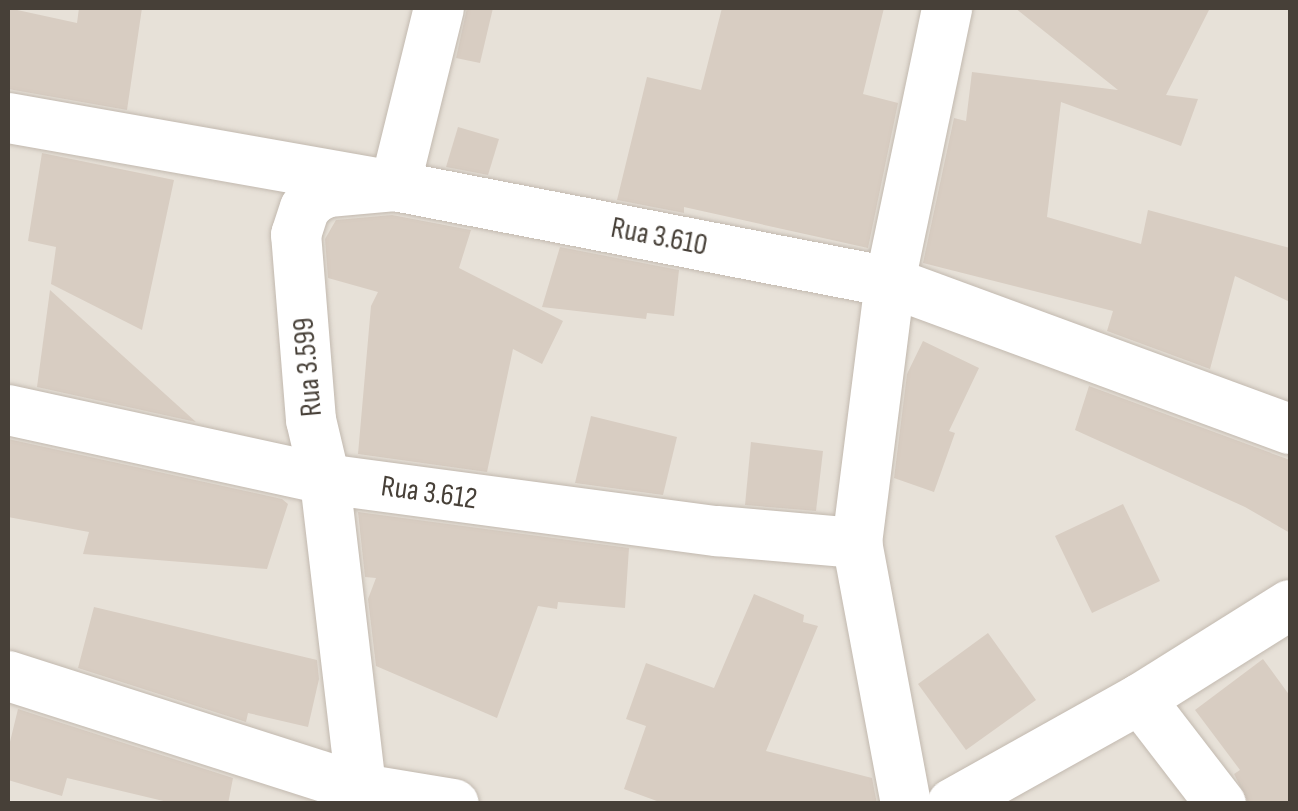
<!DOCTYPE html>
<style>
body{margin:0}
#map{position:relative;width:1298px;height:811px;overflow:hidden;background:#f4f0e9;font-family:"Sofia Sans Condensed",sans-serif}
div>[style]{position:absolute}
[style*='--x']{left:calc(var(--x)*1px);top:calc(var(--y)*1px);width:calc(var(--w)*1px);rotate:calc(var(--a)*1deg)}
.residential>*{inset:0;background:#e7e1d8}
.building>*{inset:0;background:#d8cdc2}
.roads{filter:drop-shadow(0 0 2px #c2b9af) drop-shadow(0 0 2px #c2b9af)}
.minor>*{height:50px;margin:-25px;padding:0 25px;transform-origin:25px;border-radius:25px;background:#fff}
span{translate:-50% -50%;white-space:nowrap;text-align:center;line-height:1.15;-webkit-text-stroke:8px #fff;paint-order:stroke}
.street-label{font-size:30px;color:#474038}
.frame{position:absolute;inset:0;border:10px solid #474038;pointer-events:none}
</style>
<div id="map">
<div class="residential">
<div style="clip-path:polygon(8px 8px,1290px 8px,1290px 803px,8px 803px)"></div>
</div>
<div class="building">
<div style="clip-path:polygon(8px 8px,77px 23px,79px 8px,142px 8px,127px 110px,8px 89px)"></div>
<div style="clip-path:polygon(467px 8px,493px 8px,480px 63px,456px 58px)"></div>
<div style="clip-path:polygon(722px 8px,884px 8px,863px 94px,898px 103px,868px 248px,684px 207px,684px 213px,617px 200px,647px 77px,701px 90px)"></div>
<div style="clip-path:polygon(1015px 8px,1210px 8px,1166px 95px,1198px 99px,1181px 146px,1061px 102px,1047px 217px,1141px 244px,1148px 210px,1290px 248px,1290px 302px,1235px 276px,1210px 369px,1107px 331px,1113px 311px,923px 263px,954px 118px,966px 121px,972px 72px,1118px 90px)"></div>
<div style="clip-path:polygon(458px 127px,499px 139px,488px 175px,446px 167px)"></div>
<div style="clip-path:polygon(42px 153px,174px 180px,142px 330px,51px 284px,56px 247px,28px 241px)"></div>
<div style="clip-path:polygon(392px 215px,471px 230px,459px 268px,563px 321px,542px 364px,513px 349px,487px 472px,358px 454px,371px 306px,378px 292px,328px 278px,325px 239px,336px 220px)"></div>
<div style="clip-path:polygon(560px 247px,679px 270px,674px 316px,647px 313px,646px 319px,542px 307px)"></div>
<div style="clip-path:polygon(50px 290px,196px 422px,37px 387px)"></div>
<div style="clip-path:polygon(923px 341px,979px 368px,949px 431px,955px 433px,934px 492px,894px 478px,907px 374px)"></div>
<div style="clip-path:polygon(1089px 386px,1290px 460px,1290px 533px,1245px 507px,1075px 430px)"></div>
<div style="clip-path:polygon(591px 416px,677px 437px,663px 495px,575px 483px)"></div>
<div style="clip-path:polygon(8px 439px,282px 499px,288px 504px,267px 569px,83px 554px,89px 532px,8px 517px)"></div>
<div style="clip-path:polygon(751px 442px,823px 451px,816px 511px,745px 505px)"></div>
<div style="clip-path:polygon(1123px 504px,1160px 581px,1092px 613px,1055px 536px)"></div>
<div style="clip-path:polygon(358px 512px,629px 548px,625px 608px,558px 602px,557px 609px,538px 606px,497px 718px,376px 666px,368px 599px,376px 578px,365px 577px)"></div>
<div style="clip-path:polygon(754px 594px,804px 615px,803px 622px,818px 626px,766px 751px,872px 778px,877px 804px,665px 804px,624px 789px,646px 726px,626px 719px,646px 663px,714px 688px)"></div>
<div style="clip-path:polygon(94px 607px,317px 660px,319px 679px,308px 727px,248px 713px,246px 722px,78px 668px)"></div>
<div style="clip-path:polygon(988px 633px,1036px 700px,966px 750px,918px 684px)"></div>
<div style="clip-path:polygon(1263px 659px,1290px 696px,1290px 804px,1249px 804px,1234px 774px,1240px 770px,1195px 710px)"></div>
<div style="clip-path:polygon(18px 709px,233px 778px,228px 804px,176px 804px,67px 778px,62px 796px,8px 780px,8px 750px)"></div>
</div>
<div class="roads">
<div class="minor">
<div style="--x:8;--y:118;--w:393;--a:10"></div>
<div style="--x:395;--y:186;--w:504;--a:10.98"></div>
<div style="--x:890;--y:282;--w:426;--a:20.2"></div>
<div style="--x:8;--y:410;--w:324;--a:12.3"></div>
<div style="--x:325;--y:479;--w:395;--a:7.6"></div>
<div style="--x:717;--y:531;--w:141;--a:4.9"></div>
<div style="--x:8;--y:676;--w:372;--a:17.7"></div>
<div style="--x:362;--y:789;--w:93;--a:9.3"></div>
<div style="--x:1140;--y:699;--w:133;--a:52.4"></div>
<div style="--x:363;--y:804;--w:327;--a:-96.7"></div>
<div style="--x:325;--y:479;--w:61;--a:-103.3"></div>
<div style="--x:311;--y:420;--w:186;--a:-94.6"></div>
<div style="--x:296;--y:235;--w:28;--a:-72"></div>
<div style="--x:305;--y:208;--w:14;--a:-45"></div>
<div style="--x:315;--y:198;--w:14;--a:-25"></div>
<div style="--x:328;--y:192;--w:67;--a:-5.1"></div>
<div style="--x:395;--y:186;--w:183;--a:-76.1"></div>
<div style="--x:906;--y:804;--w:266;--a:-100.6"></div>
<div style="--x:857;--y:543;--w:263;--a:-82.8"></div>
<div style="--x:890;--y:282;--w:280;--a:-78.2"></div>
<div style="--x:952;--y:804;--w:215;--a:-29.2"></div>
<div style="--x:1140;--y:699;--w:177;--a:-32.1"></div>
</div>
</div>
<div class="street-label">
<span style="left:659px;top:237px;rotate:11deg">Rua 3.610</span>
<span style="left:308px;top:367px;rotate:-95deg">Rua 3.599</span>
<span style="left:429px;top:493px;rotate:8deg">Rua 3.612</span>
</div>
<div class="frame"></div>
</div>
